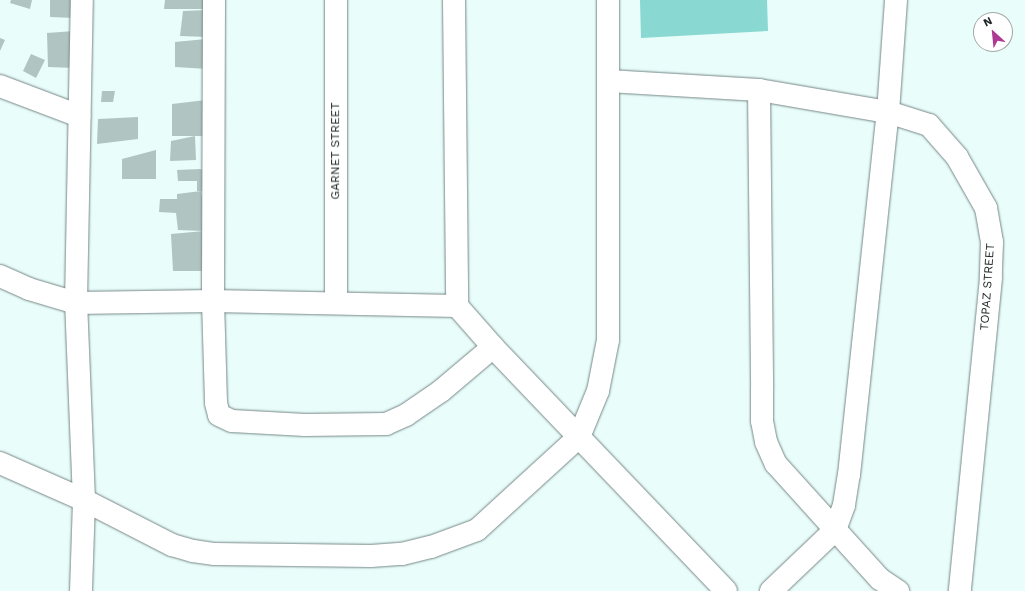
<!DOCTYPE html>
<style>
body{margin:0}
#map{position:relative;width:1025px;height:591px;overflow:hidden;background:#e9fdfb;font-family:"Work Sans",sans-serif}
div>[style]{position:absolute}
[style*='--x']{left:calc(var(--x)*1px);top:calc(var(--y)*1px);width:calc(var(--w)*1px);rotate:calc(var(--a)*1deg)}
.green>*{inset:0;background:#89d8d1}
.building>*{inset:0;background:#b0c4c2}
.roads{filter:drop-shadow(0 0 1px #758785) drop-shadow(0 0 1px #758785)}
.minor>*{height:22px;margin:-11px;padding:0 11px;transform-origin:11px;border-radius:11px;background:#fff}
span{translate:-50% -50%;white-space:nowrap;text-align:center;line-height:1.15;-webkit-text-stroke:3px #fff;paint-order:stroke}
.street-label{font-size:12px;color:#1d2524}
.north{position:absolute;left:973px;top:12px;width:40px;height:40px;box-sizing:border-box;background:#fff;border:1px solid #a5a8a7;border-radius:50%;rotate:333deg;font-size:11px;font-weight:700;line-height:16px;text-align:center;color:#1d2524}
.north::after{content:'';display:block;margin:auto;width:14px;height:18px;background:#ad3992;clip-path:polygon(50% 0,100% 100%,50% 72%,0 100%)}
</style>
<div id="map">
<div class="green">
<div style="clip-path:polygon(640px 0,767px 0,768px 31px,641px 38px)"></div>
</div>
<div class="building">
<div style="clip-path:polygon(11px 0,32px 0,30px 9px,10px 3px)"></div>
<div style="clip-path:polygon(50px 0,73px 0,75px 18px,50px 17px)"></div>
<div style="clip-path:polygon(165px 0,209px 0,209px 9px,164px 9px)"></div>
<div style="clip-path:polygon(207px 10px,208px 37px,180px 36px,183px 11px)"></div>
<div style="clip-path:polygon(74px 31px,75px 68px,48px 67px,47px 33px)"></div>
<div style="clip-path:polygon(0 38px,5px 40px,0 51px)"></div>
<div style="clip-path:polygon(206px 39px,208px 69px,175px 67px,175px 42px)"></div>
<div style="clip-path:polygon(31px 54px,45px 60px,36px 78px,23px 71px)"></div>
<div style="clip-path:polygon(102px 91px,115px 91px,113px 102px,101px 102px)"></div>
<div style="clip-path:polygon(206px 100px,207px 136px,195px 136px,196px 160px,170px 161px,171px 141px,195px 136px,172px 136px,172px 104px)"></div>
<div style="clip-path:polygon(138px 117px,138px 139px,97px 144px,98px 119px)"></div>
<div style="clip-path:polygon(156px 150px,156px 179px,122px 179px,122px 159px)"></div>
<div style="clip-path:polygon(200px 169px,211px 172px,206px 191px,197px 191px,197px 181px,178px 181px,177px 170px)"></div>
<div style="clip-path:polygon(201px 191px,207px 231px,209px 271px,173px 271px,171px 234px,204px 231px,178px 230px,176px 213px,159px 212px,160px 199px,177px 199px,177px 194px)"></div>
</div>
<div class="roads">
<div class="minor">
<div style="--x:214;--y:0;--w:301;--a:90.2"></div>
<div style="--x:213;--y:301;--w:102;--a:88.3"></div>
<div style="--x:216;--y:403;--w:12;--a:76"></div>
<div style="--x:219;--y:415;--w:14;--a:25"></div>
<div style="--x:232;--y:421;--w:73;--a:3.1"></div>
<div style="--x:305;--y:425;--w:81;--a:-0.7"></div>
<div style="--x:386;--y:424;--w:22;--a:-24"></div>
<div style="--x:406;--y:415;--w:42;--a:-34.4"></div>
<div style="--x:441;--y:391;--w:68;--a:-40.2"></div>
<div style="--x:336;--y:0;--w:303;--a:90"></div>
<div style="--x:454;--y:0;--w:306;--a:89.4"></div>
<div style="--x:457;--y:306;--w:55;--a:48.7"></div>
<div style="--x:493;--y:347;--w:337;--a:46.3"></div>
<div style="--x:608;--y:81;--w:151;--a:3.4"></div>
<div style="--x:759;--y:90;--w:131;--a:9.7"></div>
<div style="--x:888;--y:112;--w:43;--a:17.6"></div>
<div style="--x:929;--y:125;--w:43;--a:48.8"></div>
<div style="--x:957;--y:157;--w:59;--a:60.4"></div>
<div style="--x:986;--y:208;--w:35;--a:80"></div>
<div style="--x:992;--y:242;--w:36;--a:92"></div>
<div style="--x:991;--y:278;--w:315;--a:95.7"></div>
<div style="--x:0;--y:86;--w:85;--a:20.8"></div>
<div style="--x:759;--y:90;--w:299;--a:89.4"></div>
<div style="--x:762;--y:389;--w:32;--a:90"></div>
<div style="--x:762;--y:421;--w:21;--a:79"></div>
<div style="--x:766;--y:442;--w:24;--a:66"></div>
<div style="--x:776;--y:464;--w:155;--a:47.9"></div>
<div style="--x:880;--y:579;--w:22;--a:34"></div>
<div style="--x:0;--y:276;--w:32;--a:24"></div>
<div style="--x:29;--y:289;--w:49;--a:16.6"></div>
<div style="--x:76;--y:303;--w:137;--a:-0.8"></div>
<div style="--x:213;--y:301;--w:244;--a:1.2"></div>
<div style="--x:0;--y:463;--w:92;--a:23.8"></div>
<div style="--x:84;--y:500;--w:99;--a:27.1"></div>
<div style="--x:172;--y:545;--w:22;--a:16"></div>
<div style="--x:193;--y:551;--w:22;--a:8"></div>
<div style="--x:215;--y:554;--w:156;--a:0.7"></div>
<div style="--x:371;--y:556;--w:31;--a:-4"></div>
<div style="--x:402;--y:554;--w:30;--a:-14"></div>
<div style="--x:431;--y:547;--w:49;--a:-20.3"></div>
<div style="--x:477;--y:530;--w:138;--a:-42.4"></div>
<div style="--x:579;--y:437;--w:50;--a:-67.6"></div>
<div style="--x:598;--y:391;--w:52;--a:-78.9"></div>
<div style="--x:608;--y:340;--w:340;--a:-90"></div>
<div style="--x:81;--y:591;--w:91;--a:-88.1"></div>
<div style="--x:84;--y:500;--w:197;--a:-92.3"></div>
<div style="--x:76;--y:303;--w:303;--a:-88.9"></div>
<div style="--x:771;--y:591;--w:88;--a:-43.6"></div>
<div style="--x:835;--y:530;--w:27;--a:-70"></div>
<div style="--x:844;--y:505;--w:30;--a:-81"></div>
<div style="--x:849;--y:475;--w:365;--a:-83.9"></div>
<div style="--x:888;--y:112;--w:112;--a:-85.9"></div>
</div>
</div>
<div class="street-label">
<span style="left:336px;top:151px;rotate:-90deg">GARNET STREET</span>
<span style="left:988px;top:287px;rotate:-86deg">TOPAZ STREET</span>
</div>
<div class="north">N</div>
</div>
